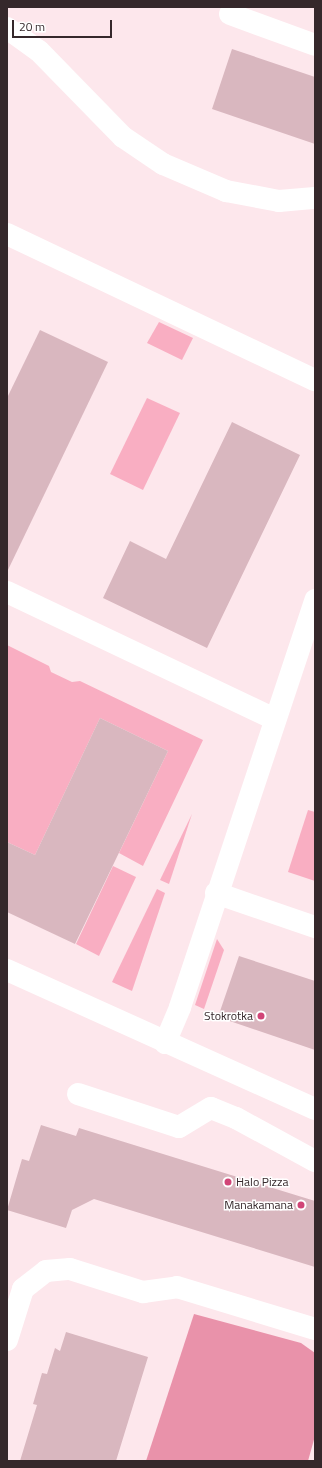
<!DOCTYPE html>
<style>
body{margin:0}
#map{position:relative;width:322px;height:1468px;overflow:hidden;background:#fde7ec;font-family:"Titillium Web",sans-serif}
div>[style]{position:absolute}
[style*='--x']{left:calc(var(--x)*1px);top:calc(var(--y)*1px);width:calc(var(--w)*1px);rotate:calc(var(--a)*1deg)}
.green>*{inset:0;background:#f9aec2}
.forest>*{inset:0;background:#e992aa}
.building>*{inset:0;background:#d9b7bf}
.minor>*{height:22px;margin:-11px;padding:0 11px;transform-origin:11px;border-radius:11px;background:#fff}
.dots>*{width:11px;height:11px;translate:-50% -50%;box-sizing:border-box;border:2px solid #fff;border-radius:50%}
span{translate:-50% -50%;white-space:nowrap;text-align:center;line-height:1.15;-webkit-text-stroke:3px #fff;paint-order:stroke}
.poi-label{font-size:12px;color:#35282b}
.right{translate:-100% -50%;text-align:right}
.left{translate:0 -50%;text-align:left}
.frame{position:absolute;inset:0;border:8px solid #35282b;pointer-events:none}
.scale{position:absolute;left:12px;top:20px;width:100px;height:18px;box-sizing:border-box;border:2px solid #35282b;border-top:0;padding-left:5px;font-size:12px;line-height:14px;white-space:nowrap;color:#35282b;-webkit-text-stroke:3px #fff;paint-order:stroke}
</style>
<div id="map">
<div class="green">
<div style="clip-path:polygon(159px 322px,193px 338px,182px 360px,147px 343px)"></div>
<div style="clip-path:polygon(147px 398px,180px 413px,143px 490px,110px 474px)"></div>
<div style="clip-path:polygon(7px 645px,49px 666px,51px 672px,72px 682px,80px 681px,203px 740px,143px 866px,119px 853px,168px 751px,100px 718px,35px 855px,7px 842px)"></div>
<div style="clip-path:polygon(308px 810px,315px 812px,315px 881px,288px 872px)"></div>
<div style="clip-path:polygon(192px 814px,169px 884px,160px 880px)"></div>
<div style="clip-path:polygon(113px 866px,136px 877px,99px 956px,76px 944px)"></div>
<div style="clip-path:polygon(157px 889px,165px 893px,132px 991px,112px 982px)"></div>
<div style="clip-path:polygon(217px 939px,224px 950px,204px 1009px,195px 1005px)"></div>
</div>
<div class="forest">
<div style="clip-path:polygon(194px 1314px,301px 1343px,315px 1353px,315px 1436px,308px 1461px,146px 1461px)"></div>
</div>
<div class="building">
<div style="clip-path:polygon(232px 49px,315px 77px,315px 144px,212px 109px)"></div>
<div style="clip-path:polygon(40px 330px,108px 362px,7px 572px,7px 398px)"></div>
<div style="clip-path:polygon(232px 422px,300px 455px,207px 648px,103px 598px,130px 541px,166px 559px)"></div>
<div style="clip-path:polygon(100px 718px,168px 751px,75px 944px,7px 912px,7px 842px,35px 855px)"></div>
<div style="clip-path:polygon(239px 956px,315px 981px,315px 1050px,218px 1017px)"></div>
<div style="clip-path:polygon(41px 1125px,76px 1136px,79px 1128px,315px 1201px,315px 1267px,94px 1199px,72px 1210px,66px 1228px,7px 1210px,22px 1159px,29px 1161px)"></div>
<div style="clip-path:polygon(66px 1332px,148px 1357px,116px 1461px,20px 1461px,37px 1405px,33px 1404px,42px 1373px,47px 1374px,55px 1348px,60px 1351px)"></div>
</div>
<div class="minor">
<div style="--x:230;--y:14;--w:90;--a:20"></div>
<div style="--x:7;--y:28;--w:39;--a:36"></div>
<div style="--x:39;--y:51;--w:120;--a:45.7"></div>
<div style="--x:123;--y:137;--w:48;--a:34"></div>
<div style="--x:163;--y:164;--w:69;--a:23.2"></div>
<div style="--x:226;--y:191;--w:54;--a:10.7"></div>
<div style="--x:279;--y:201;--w:36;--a:-5"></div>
<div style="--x:7;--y:234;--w:341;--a:25.4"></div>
<div style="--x:7;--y:592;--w:296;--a:25.4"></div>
<div style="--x:216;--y:893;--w:105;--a:19"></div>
<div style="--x:7;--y:970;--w:338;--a:24.3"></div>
<div style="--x:165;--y:1043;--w:39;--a:-67"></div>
<div style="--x:180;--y:1007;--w:429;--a:-71.6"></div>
<div style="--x:78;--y:1094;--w:106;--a:18.1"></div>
<div style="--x:179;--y:1127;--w:37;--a:-31"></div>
<div style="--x:211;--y:1108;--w:27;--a:22"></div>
<div style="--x:236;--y:1118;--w:90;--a:28.6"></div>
<div style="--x:7;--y:1340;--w:53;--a:-72.6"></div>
<div style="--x:23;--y:1289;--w:29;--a:-38"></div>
<div style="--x:46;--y:1271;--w:24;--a:-5"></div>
<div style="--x:70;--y:1269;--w:77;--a:17.5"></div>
<div style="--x:143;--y:1292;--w:34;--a:-8"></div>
<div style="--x:177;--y:1287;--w:144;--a:16.9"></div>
</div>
<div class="dots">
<div style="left:261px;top:1016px;background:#d14577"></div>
<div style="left:228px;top:1182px;background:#d14577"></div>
<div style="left:301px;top:1205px;background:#d14577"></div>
</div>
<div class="poi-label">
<span class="right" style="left:253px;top:1016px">Stokrotka</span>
<span class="left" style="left:236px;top:1182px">Halo Pizza</span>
<span class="right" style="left:293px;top:1205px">Manakamana</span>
</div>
<div class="frame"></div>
<div class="scale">20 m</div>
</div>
